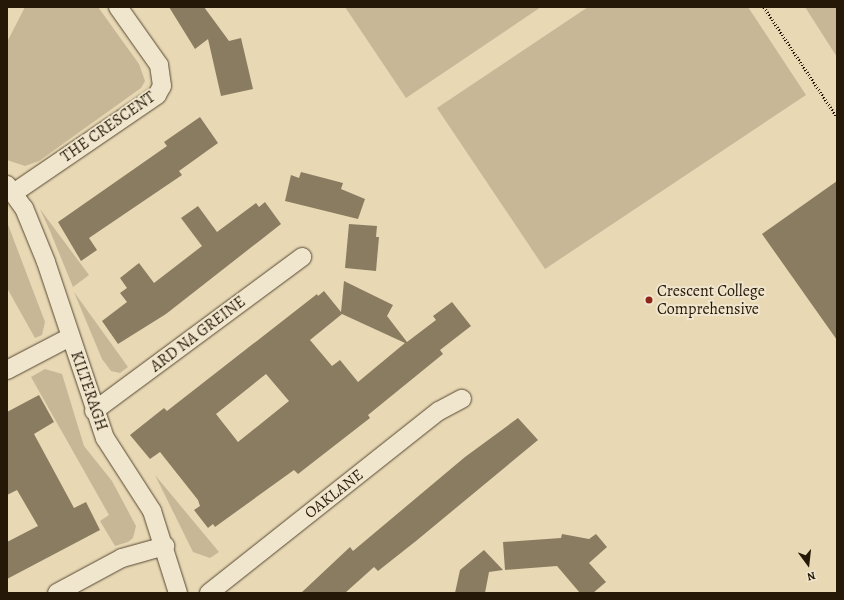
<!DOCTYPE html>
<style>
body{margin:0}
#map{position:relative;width:844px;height:600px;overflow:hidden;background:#e8d8b4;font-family:Alegreya,serif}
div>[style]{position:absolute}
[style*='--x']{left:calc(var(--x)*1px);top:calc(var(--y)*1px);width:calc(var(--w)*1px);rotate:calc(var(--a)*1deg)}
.green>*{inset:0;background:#c7b797}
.building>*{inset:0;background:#8a7c61}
.path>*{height:2.5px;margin-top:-1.25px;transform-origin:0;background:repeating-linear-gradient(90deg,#251807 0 1px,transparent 0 3px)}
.roads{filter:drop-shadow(0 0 1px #564832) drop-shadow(0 0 1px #564832)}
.minor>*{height:18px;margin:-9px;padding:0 9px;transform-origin:9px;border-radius:9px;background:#f0e6ce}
.dots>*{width:11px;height:11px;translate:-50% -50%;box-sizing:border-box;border:2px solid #f0e6ce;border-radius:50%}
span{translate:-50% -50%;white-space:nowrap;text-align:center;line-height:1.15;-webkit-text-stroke:4px #f0e6ce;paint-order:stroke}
.street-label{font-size:16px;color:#251807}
.poi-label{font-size:16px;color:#251807}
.left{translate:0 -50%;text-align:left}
.frame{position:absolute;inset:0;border:8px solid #251807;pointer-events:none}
.north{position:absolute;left:788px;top:544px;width:40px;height:40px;-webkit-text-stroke:3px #f0e6ce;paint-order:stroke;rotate:165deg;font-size:11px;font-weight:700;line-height:16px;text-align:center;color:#251807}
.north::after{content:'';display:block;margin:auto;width:14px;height:18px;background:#251807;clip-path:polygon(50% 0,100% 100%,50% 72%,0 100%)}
</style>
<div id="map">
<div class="green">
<div style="clip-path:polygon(25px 7px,98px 7px,139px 64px,145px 81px,141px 88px,39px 161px,25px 166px,7px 160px,7px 42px)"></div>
<div style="clip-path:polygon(345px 7px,541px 7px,406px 98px)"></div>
<div style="clip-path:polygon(588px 7px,748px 7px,806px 95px,545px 269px,437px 108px)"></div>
<div style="clip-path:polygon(805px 7px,837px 7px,837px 57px)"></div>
<div style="clip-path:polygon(40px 209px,89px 275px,73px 287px,50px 231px)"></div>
<div style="clip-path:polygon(7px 222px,45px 322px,42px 335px,35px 338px,7px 288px)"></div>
<div style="clip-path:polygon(74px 292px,128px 367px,120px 373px,111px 371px,102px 359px)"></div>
<div style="clip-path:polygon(45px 369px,62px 374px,84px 446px,112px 481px,136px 526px,133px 538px,128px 542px,115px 546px,100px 521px,109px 515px,31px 377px)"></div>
<div style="clip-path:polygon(155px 475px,219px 552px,210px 558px,193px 552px)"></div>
</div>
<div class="building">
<div style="clip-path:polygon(169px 7px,204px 7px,229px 41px,241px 38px,253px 89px,221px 96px,208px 39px,195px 49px)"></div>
<div style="clip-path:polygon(200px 117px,218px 143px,179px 171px,182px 175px,89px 238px,97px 250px,81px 261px,58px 222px,167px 146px,164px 142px)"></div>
<div style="clip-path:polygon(301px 172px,343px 183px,341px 189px,365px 199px,358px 219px,285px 201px,291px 175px,299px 178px)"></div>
<div style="clip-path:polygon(837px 181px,837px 340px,762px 234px)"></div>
<div style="clip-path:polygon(265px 202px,281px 224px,166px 314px,118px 344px,102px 321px,127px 302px,120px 293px,127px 288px,120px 278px,139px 263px,154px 283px,202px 246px,181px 218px,198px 206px,217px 232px,256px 203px,259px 207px)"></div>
<div style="clip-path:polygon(349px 224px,377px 226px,376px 237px,379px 237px,376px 271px,345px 268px)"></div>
<div style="clip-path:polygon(evenodd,344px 281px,393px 305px,387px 316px,407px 342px,436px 320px,433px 316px,452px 302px,471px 326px,440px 350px,443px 354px,368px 415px,370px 418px,298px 474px,294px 470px,215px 527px,213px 524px,208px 528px,194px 510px,200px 506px,198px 500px,160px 452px,150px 459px,130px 435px,164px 408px,167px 411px,317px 294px,318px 296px,324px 291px,341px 312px,344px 281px,342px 314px,405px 343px,358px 382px,340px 360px,332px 366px,310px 340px,342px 314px,344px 281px,266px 374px,289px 401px,238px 442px,216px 414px,266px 374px)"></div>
<div style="clip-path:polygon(39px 395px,54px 422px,34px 434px,74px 508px,86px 502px,100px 530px,7px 579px,7px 542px,38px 526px,17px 490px,7px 495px,7px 412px)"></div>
<div style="clip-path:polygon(518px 418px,538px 440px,416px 541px,378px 571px,374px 567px,345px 593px,301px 593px,350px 547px,353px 551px,465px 457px)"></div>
<div style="clip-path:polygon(562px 534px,589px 539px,596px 534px,607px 547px,589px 563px,606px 582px,593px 593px,580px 593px,557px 566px,505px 570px,503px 542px,561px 538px)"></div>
<div style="clip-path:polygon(484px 550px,503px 570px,489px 572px,485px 593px,455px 593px,460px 570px)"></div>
</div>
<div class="path">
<div style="--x:764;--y:7;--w:132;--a:56.4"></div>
</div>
<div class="roads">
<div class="minor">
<div style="--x:7;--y:185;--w:29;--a:54"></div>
<div style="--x:24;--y:208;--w:58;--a:67.8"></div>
<div style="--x:46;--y:262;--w:186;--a:71.5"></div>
<div style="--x:105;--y:438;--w:87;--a:57.2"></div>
<div style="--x:152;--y:511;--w:86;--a:72.4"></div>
<div style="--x:15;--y:192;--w:172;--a:-34.3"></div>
<div style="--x:157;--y:95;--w:10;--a:-61"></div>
<div style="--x:162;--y:86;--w:21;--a:-98"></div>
<div style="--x:159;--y:65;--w:71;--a:-125.3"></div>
<div style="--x:7;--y:370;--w:71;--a:-27.6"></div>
<div style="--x:94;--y:411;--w:259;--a:-36.5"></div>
<div style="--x:57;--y:593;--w:74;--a:-28.3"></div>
<div style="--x:122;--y:558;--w:45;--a:-15.6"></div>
<div style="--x:209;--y:593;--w:293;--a:-38.4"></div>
<div style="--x:439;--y:411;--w:26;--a:-28"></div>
</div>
</div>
<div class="dots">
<div style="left:649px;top:300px;background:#8f2418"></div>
</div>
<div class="street-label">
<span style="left:108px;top:127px;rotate:-35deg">THE CRESCENT</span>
<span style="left:198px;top:334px;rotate:-37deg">ARD NA GREINE</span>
<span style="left:89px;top:391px;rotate:71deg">KILTERAGH</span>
<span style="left:334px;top:494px;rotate:-38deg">OAKLANE</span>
</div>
<div class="poi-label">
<span class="left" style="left:657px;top:300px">Crescent College<br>Comprehensive</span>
</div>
<div class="frame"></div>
<div class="north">N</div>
</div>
